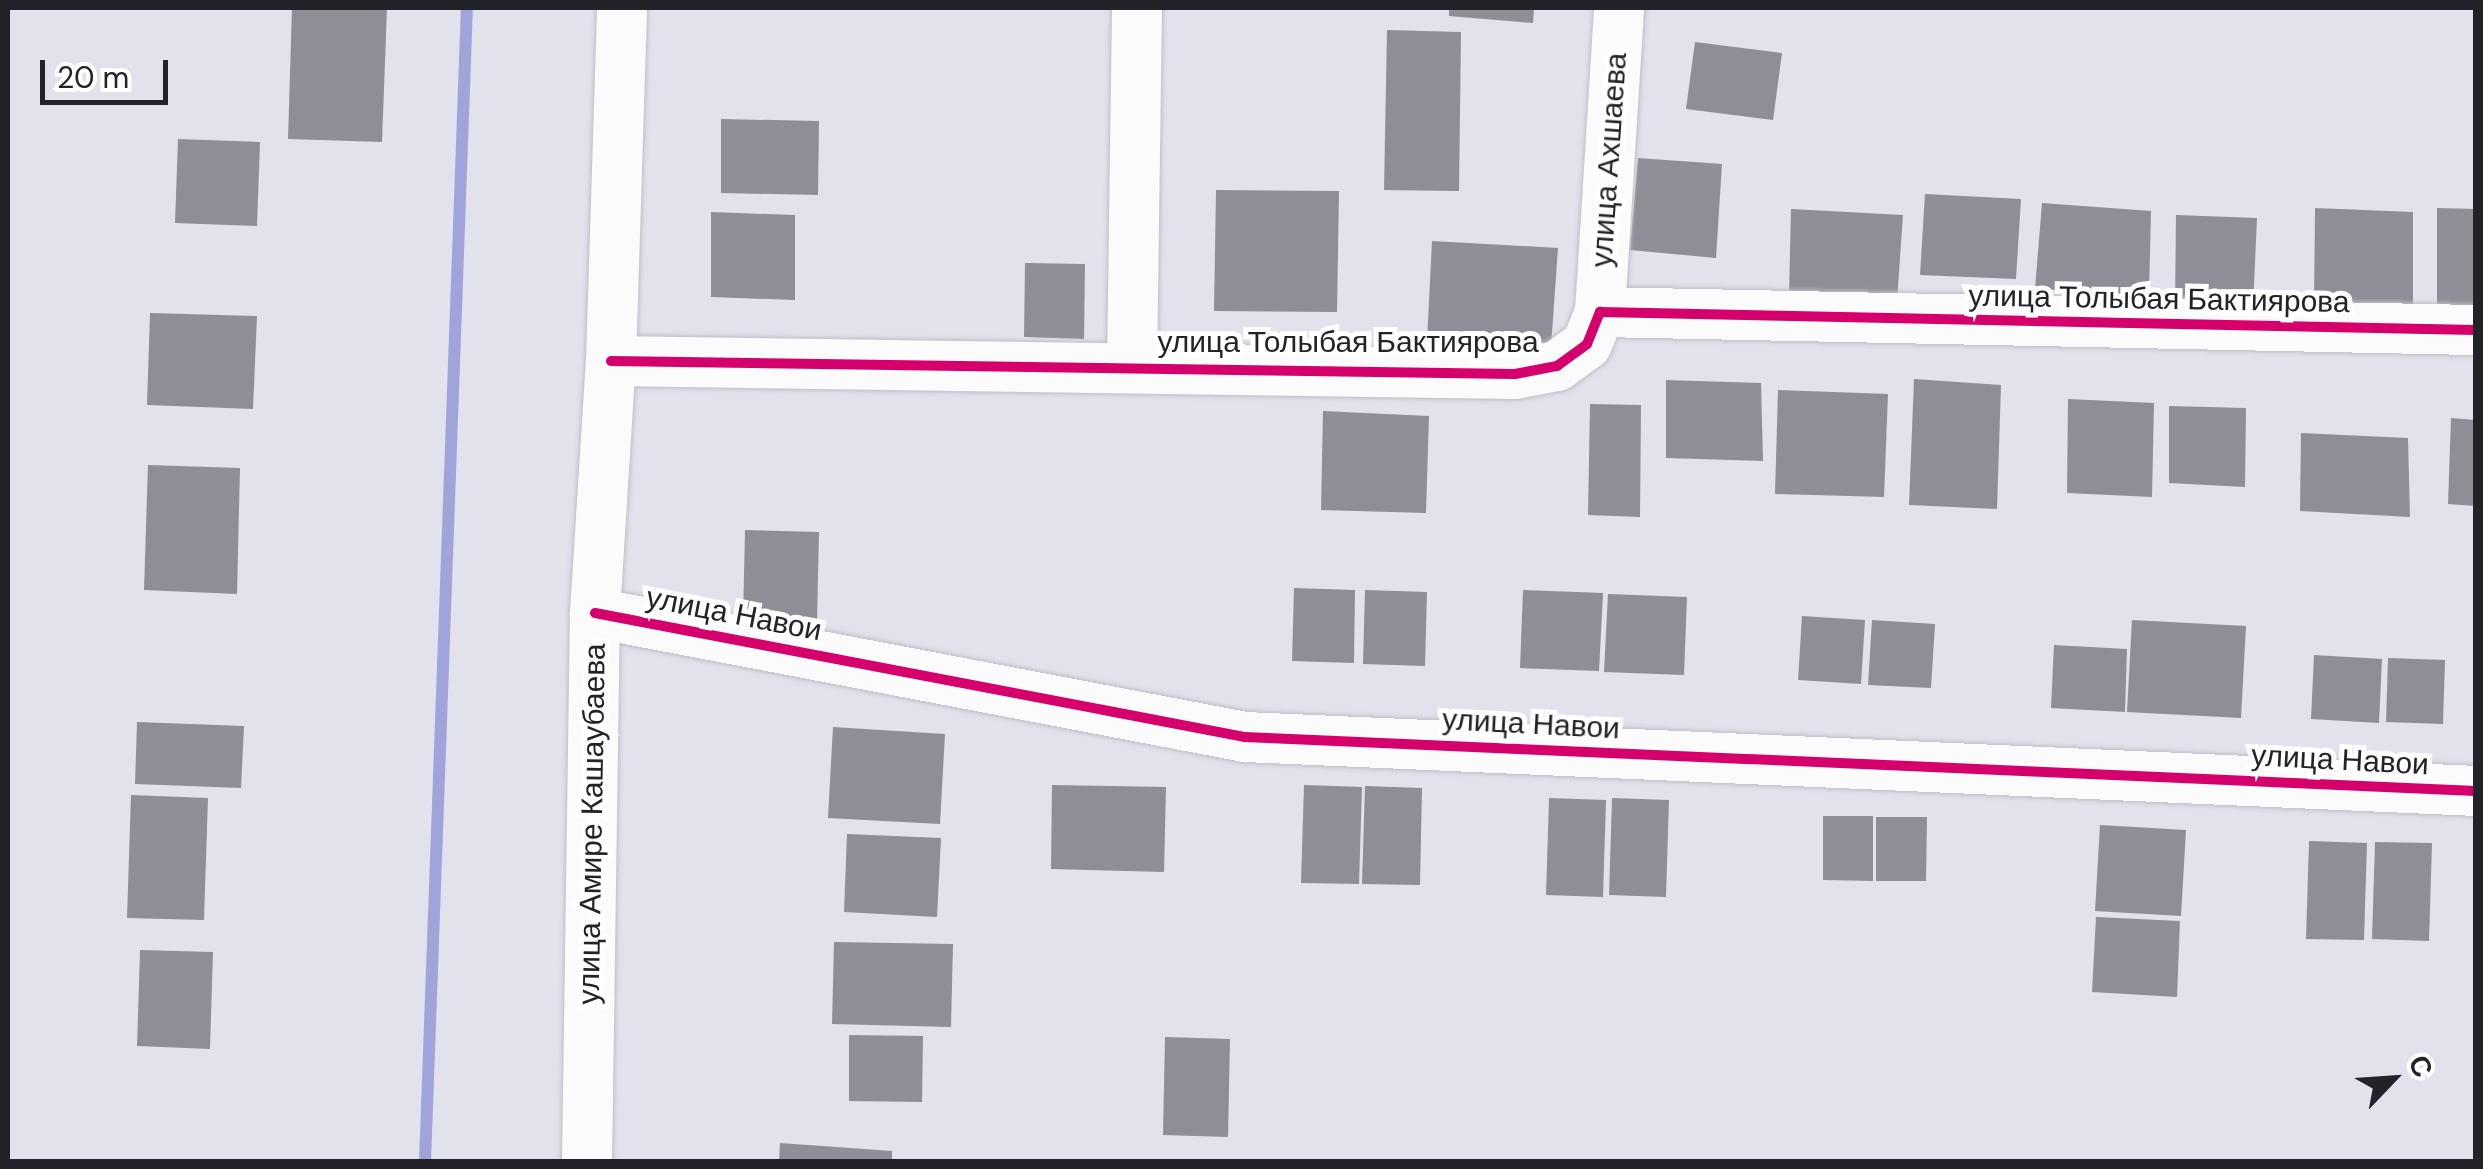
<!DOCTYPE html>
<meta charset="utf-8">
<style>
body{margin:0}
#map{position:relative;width:2483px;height:1169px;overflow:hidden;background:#e2e2ec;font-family:"DM Sans",sans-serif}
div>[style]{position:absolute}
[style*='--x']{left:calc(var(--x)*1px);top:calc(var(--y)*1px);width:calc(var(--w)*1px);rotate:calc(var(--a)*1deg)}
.stream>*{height:12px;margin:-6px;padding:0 6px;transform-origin:6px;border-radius:6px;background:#a1a4da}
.building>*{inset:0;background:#8e8e96}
.roads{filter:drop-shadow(0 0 2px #bebec5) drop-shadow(0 0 2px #bebec5)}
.minor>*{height:50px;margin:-25px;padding:0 25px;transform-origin:25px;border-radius:25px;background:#fbfbfc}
.cycleway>*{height:10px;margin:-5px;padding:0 5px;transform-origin:5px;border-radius:5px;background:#d6006c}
span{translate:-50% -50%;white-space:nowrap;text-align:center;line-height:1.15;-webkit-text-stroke:10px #fff;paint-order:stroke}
.street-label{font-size:30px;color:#222229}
.frame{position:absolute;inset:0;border:10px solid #222229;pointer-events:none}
.north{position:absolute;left:2343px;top:1029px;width:100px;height:100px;-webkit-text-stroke:8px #fff;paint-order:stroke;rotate:65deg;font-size:28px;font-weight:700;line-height:40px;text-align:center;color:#222229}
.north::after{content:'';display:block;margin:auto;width:35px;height:45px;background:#222229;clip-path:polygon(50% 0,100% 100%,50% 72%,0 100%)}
.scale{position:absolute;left:40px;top:60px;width:128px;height:45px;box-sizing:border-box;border:5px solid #222229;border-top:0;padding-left:12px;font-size:30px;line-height:35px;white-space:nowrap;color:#222229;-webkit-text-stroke:8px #fff;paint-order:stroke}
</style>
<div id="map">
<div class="stream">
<div style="--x:425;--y:1162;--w:1155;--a:-87.92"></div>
</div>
<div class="building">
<div style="clip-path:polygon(292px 8px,387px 8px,382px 142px,288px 139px)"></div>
<div style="clip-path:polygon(1449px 8px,1534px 8px,1533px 23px,1449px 16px)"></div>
<div style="clip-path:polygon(1387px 30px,1461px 32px,1459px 191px,1384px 190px)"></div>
<div style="clip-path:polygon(1695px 42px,1782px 53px,1773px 120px,1686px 109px)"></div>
<div style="clip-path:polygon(721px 119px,819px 121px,818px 195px,721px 193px)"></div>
<div style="clip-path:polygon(178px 139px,260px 142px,257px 226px,175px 223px)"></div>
<div style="clip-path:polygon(1638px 158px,1722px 164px,1716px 258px,1630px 250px)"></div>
<div style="clip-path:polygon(1216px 190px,1339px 191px,1337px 312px,1214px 311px)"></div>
<div style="clip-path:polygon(1925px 194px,2021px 199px,2016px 279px,1920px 275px)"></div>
<div style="clip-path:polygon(2042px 203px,2151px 211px,2149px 295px,2035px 289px)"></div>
<div style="clip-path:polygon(2315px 208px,2413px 212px,2413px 310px,2314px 307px)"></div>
<div style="clip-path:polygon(2437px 208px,2476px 209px,2476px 309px,2437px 308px)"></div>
<div style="clip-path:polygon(1791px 209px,1903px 215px,1897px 301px,1789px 296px)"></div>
<div style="clip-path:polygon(711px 212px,795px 215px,795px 300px,711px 297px)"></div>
<div style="clip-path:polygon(2176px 215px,2257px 218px,2253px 308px,2175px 308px)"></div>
<div style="clip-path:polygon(1432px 241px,1558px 248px,1551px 347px,1427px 341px)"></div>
<div style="clip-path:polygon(1025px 263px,1085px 264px,1084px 339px,1024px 337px)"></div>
<div style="clip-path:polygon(150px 313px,257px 316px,253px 409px,147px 405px)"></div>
<div style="clip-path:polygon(1914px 379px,2001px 385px,1997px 509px,1909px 505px)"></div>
<div style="clip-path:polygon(1666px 380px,1761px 383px,1763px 461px,1666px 458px)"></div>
<div style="clip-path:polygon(1778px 390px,1888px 394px,1884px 497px,1775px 494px)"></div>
<div style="clip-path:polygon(2068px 399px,2154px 403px,2152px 497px,2067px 493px)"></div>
<div style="clip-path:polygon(1590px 404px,1641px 405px,1640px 517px,1588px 515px)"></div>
<div style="clip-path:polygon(2169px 406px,2246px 408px,2245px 487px,2169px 483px)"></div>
<div style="clip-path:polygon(1323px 411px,1429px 416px,1426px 513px,1321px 510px)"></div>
<div style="clip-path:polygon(2451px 418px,2476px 420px,2476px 506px,2448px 504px)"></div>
<div style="clip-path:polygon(2301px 433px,2408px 438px,2410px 517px,2300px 511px)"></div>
<div style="clip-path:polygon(148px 465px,240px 468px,237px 594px,144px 590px)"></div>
<div style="clip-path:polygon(745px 530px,819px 532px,817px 621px,743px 620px)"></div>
<div style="clip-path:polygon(1294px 588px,1355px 590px,1354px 663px,1292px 661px)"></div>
<div style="clip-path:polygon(1365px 590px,1427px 592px,1425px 666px,1363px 664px)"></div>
<div style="clip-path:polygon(1523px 590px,1603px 593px,1599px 671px,1520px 668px)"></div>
<div style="clip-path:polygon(1608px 594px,1687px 597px,1684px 675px,1604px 672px)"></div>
<div style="clip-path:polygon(1802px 616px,1865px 620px,1861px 684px,1798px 680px)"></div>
<div style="clip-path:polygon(1872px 620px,1935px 624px,1931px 688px,1868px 685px)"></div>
<div style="clip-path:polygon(2132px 620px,2246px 626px,2241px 718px,2127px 712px)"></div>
<div style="clip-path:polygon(2054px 645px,2127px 649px,2125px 712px,2051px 708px)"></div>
<div style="clip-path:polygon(2314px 655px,2382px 659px,2379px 723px,2311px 719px)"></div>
<div style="clip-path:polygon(2388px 658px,2445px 660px,2443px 724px,2386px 722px)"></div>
<div style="clip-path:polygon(137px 722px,244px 726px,241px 788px,135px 784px)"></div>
<div style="clip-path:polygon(833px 727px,945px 734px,940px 824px,828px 818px)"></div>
<div style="clip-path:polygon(1052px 785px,1166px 787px,1164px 872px,1051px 869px)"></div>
<div style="clip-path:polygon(1304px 785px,1362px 787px,1359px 884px,1301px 883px)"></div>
<div style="clip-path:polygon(1365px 786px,1422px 788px,1420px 885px,1362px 884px)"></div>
<div style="clip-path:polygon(131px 795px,208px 798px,204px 920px,127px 918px)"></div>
<div style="clip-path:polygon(1549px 798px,1606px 800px,1603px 897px,1546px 895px)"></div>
<div style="clip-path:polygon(1612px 798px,1669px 800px,1666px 897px,1609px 895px)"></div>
<div style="clip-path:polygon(1823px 816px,1873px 816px,1873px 881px,1823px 880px)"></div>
<div style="clip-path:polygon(1876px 817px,1927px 817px,1926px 881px,1876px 881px)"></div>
<div style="clip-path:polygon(2100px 825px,2186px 830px,2181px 916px,2095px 911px)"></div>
<div style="clip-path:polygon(847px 834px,941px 838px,937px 917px,844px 912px)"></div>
<div style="clip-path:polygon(2309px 841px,2367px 843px,2364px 940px,2306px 939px)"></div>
<div style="clip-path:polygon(2375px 842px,2432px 843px,2429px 941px,2372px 939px)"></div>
<div style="clip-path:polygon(2096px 917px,2180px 921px,2177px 997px,2092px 992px)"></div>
<div style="clip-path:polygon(834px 942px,953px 944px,951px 1027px,832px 1024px)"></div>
<div style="clip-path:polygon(140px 950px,213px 952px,210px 1049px,137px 1046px)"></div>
<div style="clip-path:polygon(849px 1035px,923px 1036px,922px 1102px,849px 1101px)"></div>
<div style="clip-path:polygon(1165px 1037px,1230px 1039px,1228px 1137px,1163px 1135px)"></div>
<div style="clip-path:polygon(780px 1143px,892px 1151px,892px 1162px,779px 1162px)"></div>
</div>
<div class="roads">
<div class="minor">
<div style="--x:1600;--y:312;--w:305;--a:-86.4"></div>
<div style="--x:611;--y:361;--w:904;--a:0.82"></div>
<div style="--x:1515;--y:374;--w:43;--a:-10.8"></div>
<div style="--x:1557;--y:366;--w:37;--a:-36"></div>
<div style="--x:1587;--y:344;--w:35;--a:-68"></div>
<div style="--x:1600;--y:312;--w:876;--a:1.18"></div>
<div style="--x:1132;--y:367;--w:359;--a:-89.2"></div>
<div style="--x:595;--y:613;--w:662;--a:10.8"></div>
<div style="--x:1245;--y:737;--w:1232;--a:2.51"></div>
<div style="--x:587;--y:1162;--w:549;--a:-89.17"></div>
<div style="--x:595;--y:613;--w:253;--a:-86.4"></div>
<div style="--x:611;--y:361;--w:353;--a:-88.2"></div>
</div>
</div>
<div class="cycleway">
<div style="--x:611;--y:361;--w:904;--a:0.82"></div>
<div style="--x:1515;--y:374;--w:43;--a:-10.8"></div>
<div style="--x:1557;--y:366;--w:37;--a:-36"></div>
<div style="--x:1587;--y:344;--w:35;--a:-68"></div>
<div style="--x:1600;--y:312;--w:876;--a:1.18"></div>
<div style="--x:595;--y:613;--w:662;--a:10.8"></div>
<div style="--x:1245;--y:737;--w:1232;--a:2.51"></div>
</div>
<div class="street-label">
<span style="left:1609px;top:160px;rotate:-86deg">улица Ахшаева</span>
<span style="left:2159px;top:299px;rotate:1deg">улица Толыбая Бактиярова</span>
<span style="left:1348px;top:342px">улица Толыбая Бактиярова</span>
<span style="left:734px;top:614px;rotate:11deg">улица Навои</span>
<span style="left:1531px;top:724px;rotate:3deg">улица Навои</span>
<span style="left:2340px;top:760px;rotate:3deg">улица Навои</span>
<span style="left:592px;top:824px;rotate:-89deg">улица Амире Кашаубаева</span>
</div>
<div class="frame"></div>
<div class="north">С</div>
<div class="scale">20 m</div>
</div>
